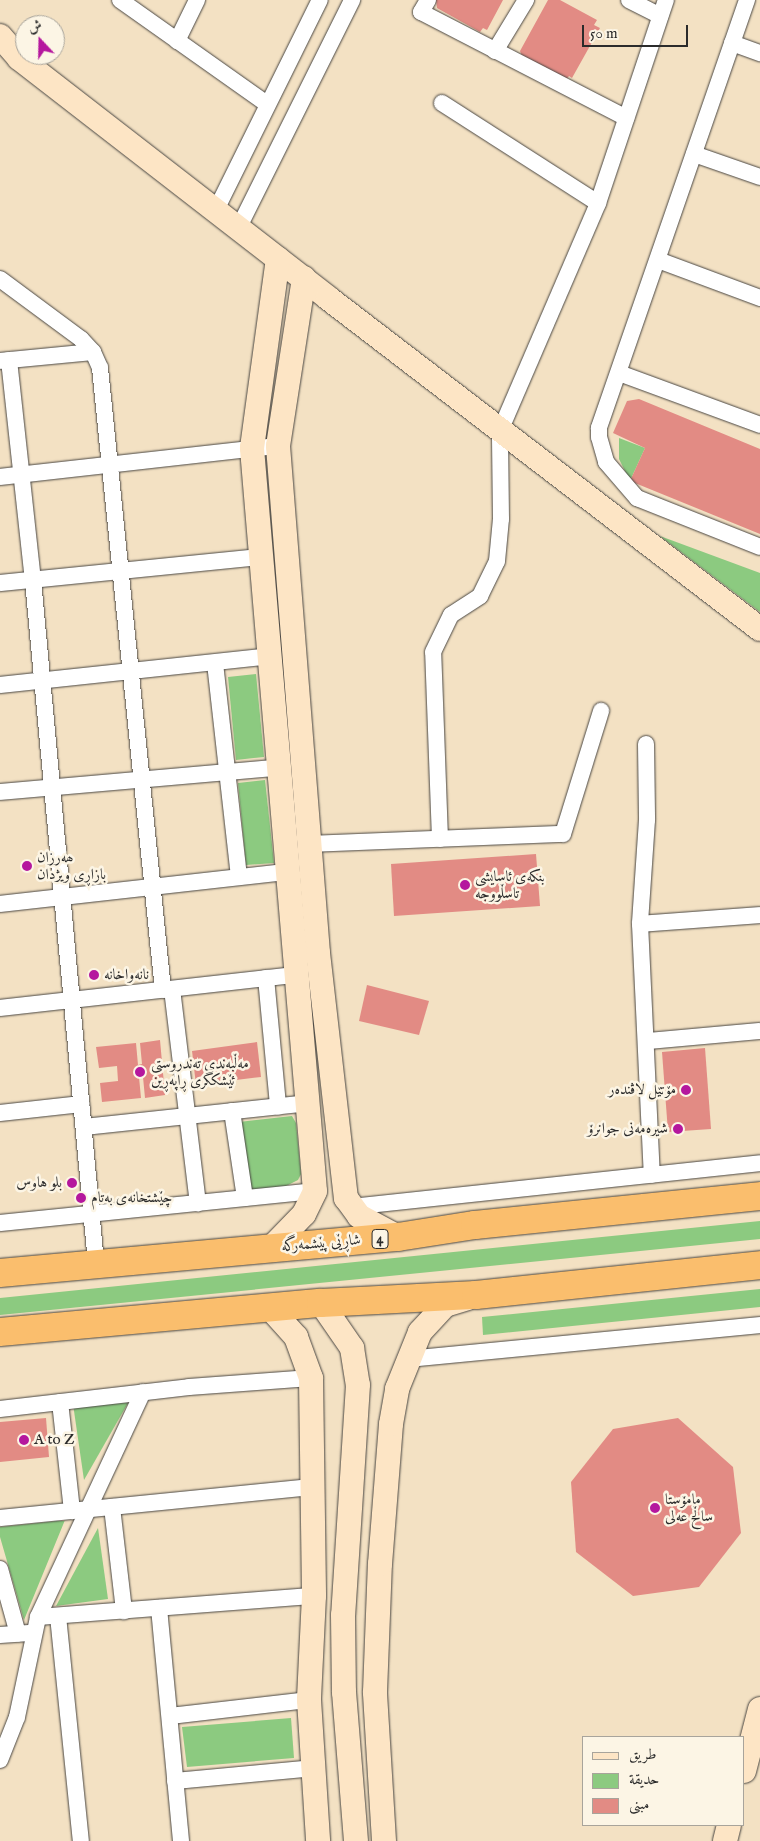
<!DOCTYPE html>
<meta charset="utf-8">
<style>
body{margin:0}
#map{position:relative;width:760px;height:1841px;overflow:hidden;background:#f3e1c3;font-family:"IM FELL English",Amiri,serif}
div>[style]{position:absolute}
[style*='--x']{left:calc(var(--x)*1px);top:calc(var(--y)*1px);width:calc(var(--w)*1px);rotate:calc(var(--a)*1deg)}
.green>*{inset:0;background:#8cca80}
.building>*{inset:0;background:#e28b84}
.roads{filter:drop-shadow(0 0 1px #494642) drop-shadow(0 0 1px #494642)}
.street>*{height:16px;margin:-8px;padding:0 8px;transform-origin:8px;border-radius:8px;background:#fff}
.secondary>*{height:24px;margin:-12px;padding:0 12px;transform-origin:12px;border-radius:12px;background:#fde5c5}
.highway>*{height:28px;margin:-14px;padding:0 14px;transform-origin:14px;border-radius:14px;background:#fabe6d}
.dots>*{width:14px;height:14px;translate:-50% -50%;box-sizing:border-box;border:2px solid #fcf5e5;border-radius:50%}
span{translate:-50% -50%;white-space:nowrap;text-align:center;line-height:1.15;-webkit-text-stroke:5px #fcf5e5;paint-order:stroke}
.shield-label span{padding:1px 4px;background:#fcf5e5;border:1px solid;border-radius:4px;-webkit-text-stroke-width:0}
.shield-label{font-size:14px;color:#2b2b2b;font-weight:700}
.poi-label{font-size:15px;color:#2b2b2b}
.left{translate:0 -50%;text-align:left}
.right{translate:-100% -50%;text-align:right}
.street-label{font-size:15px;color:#2b2b2b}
.legend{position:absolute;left:582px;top:1736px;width:162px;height:90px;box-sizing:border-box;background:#fcf5e5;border:1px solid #a8a49b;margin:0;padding:6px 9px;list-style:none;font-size:15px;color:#2b2b2b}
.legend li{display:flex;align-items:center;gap:10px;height:25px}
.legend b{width:25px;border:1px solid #a8a49b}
.north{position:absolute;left:15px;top:15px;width:50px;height:50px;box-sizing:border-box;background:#fcf5e5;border:1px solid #a8a49b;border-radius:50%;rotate:339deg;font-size:14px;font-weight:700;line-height:20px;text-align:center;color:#2b2b2b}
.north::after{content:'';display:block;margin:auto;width:18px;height:22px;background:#b5179e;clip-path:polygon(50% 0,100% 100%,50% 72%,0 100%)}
.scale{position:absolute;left:582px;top:25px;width:106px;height:22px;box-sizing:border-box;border:2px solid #2b2b2b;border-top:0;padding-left:6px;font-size:15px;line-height:18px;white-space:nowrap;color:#2b2b2b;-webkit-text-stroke:4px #fcf5e5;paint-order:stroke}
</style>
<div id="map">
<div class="green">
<div style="clip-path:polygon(619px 438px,645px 448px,630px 481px,619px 459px)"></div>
<div style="clip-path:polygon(660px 536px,760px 573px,760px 612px)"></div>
<div style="clip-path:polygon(256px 674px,264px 757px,236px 760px,228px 677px)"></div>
<div style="clip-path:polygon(265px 780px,274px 863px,246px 865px,238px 783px)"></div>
<div style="clip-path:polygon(292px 1116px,296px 1123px,301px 1174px,298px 1180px,286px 1186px,249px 1191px,239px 1122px)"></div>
<div style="clip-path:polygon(760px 1221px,760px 1239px,0 1315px,0 1298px)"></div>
<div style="clip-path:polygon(760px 1289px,760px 1307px,483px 1335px,482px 1317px)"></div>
<div style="clip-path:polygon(128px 1403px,84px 1480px,73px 1404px)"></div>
<div style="clip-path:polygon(66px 1520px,65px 1520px,24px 1620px,0 1537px,0 1527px)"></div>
<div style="clip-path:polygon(98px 1528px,108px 1599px,56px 1606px)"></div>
<div style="clip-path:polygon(291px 1718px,294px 1758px,187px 1767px,182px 1727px)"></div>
</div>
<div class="building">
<div style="clip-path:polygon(436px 0,503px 0,487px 30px,483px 28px,480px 32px,437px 8px)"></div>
<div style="clip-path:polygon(548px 0,560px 0,597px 20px,594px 25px,600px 28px,572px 78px,569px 76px,566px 80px,522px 56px,520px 51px)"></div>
<div style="clip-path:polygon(639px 399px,760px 449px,760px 534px,630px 481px,645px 448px,613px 433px,627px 401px)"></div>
<div style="clip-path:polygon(536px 854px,540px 906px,394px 916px,391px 864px)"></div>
<div style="clip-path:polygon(367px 985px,429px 1001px,419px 1035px,359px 1021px)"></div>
<div style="clip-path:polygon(160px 1040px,165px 1095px,145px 1098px,143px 1077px,139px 1077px,141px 1098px,102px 1102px,100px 1083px,118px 1081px,117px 1066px,99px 1068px,96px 1047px,136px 1043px,138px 1065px,142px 1064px,140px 1043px)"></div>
<div style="clip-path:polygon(257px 1042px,261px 1077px,196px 1085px,192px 1051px)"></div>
<div style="clip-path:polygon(705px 1048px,711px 1129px,668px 1132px,662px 1052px)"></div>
<div style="clip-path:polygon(46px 1418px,49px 1457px,0 1462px,0 1422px)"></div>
<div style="clip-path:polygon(678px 1418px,733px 1467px,741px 1533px,699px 1587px,633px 1596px,576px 1552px,571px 1482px,613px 1429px)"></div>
</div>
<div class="roads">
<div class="street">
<div style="--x:120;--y:0;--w:180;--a:35.3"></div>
<div style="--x:428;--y:0;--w:14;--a:120"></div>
<div style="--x:421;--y:12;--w:231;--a:27.3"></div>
<div style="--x:629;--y:0;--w:35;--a:27"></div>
<div style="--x:747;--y:0;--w:453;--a:109.1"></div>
<div style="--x:599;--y:428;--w:9;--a:90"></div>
<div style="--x:599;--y:437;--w:26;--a:74"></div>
<div style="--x:606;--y:462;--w:48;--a:49.3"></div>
<div style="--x:637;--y:498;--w:132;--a:21.7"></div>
<div style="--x:177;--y:41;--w:46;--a:-64"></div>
<div style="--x:732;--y:43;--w:30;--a:20"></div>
<div style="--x:495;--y:51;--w:60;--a:-58.7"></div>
<div style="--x:442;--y:103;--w:185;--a:32.7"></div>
<div style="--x:694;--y:154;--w:70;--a:19.2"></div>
<div style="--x:216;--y:210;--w:234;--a:-63.7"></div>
<div style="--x:239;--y:227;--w:254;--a:-63.5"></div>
<div style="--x:658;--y:260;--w:109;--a:20.4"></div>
<div style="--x:0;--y:279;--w:101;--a:36.5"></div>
<div style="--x:81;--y:339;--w:18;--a:47"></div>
<div style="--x:93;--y:352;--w:17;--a:66"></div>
<div style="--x:100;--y:368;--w:625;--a:84.22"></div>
<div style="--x:9;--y:360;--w:221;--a:83.8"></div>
<div style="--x:33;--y:580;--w:686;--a:84.73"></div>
<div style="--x:0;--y:361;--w:93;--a:-5.5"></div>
<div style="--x:619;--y:373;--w:150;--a:20.2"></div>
<div style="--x:0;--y:477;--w:280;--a:-6.4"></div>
<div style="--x:0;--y:583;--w:263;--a:-5.7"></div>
<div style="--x:215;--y:663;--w:215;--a:83.6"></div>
<div style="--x:0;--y:685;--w:272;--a:-6.1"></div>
<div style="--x:646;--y:744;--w:76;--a:89.2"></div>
<div style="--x:647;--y:820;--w:104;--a:93.9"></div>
<div style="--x:640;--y:924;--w:251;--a:87.3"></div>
<div style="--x:0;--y:792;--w:278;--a:-5"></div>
<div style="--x:440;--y:839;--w:187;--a:-92.1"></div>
<div style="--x:433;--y:652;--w:41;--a:-64.1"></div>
<div style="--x:451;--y:615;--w:35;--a:-33"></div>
<div style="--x:480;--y:596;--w:39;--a:-64"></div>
<div style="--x:497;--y:561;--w:42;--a:-84.6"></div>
<div style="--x:501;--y:519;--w:88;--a:-90.7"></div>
<div style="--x:500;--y:431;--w:248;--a:-66.7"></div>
<div style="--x:598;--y:203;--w:214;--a:-71.5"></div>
<div style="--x:310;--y:844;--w:253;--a:-2.3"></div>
<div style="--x:563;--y:834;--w:129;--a:-72.8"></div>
<div style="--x:0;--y:904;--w:288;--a:-6.4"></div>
<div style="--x:640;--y:924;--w:120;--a:-4.3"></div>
<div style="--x:266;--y:978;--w:129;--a:84.6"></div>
<div style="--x:172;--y:989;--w:216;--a:83.1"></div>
<div style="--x:0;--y:1008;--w:298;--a:-6.4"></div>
<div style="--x:648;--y:1041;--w:112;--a:-5.1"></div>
<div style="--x:232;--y:1111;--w:88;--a:81.5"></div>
<div style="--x:0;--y:1113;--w:82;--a:-6.3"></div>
<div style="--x:84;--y:1127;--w:224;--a:-6.1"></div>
<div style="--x:350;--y:1207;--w:412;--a:-6.1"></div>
<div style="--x:0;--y:1223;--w:317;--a:-5.8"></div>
<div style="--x:408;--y:1359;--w:354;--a:-5.5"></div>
<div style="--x:60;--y:1402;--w:110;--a:83.7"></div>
<div style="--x:0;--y:1409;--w:190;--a:-6.6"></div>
<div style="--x:189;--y:1387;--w:122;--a:-4.2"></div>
<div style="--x:112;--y:1507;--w:105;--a:83.4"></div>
<div style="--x:0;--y:1518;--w:315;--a:-5.7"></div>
<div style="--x:0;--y:1569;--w:67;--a:74.5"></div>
<div style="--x:159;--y:1608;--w:234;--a:84.6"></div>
<div style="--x:58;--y:1616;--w:226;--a:84.2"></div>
<div style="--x:38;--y:1617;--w:277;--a:-4.4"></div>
<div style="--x:0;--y:1635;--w:29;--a:-4"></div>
<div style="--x:170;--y:1716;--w:140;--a:-6.6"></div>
<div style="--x:0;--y:1760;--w:46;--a:-68.4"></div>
<div style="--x:17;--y:1717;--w:102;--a:-78.1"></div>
<div style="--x:38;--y:1617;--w:248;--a:-65"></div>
<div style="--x:175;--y:1781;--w:140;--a:-5.3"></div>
</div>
<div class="secondary">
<div style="--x:0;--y:36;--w:29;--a:49"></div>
<div style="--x:19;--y:58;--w:391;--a:37.8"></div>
<div style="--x:328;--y:298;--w:544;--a:37.46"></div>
<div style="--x:304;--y:278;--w:170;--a:98.8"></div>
<div style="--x:278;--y:446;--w:509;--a:85.49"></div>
<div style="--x:318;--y:953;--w:247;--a:83.5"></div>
<div style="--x:346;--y:1198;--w:22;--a:54"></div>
<div style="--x:359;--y:1216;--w:44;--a:28.3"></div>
<div style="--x:271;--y:1248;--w:47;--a:-45.9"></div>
<div style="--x:304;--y:1214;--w:25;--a:-64"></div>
<div style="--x:315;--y:1191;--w:746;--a:-94.85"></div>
<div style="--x:252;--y:448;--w:191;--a:-82.2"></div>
<div style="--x:321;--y:1303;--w:55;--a:55.4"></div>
<div style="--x:352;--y:1348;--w:37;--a:81"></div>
<div style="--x:358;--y:1385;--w:230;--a:93.7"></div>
<div style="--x:343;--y:1615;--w:77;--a:89.3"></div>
<div style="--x:344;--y:1692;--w:149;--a:85.4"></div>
<div style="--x:270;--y:1308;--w:39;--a:48"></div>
<div style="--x:296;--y:1337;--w:44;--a:69.9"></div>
<div style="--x:311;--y:1378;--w:218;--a:89.2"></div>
<div style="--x:314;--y:1596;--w:104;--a:92.8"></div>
<div style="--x:309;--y:1700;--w:141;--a:86.3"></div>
<div style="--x:744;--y:1771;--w:64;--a:-75.5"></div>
<div style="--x:384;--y:1841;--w:149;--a:-93.5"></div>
<div style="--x:375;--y:1692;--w:128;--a:-87.8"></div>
<div style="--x:380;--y:1564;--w:140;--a:-85.5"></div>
<div style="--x:391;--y:1424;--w:36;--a:-80"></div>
<div style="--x:397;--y:1389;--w:61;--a:-68"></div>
<div style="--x:420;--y:1332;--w:37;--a:-47"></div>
<div style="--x:445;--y:1305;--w:24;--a:-17"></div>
<div style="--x:725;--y:1841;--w:16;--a:-76"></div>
</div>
<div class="highway">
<div style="--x:0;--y:1273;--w:400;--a:-5.2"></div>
<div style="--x:398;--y:1237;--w:78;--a:-8.9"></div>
<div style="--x:475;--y:1225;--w:286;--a:-5.8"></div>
<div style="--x:0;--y:1332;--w:322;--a:-5.2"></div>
<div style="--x:321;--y:1303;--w:155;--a:-3"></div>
<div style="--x:476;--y:1295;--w:286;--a:-6"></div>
</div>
</div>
<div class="dots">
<div style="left:27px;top:866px;background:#b5179e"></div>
<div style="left:465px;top:885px;background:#b5179e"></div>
<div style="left:94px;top:975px;background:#b5179e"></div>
<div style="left:140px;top:1072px;background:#b5179e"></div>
<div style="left:686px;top:1090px;background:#b5179e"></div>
<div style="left:678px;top:1129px;background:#b5179e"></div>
<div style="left:72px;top:1183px;background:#b5179e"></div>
<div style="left:81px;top:1198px;background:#b5179e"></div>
<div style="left:24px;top:1440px;background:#b5179e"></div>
<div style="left:655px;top:1508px;background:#b5179e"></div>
</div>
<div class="shield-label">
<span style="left:380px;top:1239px">4</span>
</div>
<div class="poi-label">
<span class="left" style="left:37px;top:866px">ھەرزان<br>بازاڕی ویژدان</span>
<span class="left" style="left:475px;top:885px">بنکەی ئاسایشی<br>تاسڵووجە</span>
<span class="left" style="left:104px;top:975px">نانەواخانە</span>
<span class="left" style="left:151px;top:1072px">مەڵبەندی تەندروستی<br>ئێشکگری ڕاپەڕین</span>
<span class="right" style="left:676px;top:1090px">مۆتێل لاڤندەر</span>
<span class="right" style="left:668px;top:1129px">شیرەمەنی جوانرۆ</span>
<span class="right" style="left:62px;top:1183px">بلو هاوس</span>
<span class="left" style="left:91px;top:1198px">چێشتخانەی بەتام</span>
<span class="left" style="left:34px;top:1440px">A to Z</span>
<span class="left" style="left:665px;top:1508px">مامۆستا<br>ساڵح عەلی</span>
</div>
<div class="street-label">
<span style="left:321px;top:1243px;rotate:-5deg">شاڕێی پێشمەرگە</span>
</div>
<ul class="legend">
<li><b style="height:6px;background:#fde5c5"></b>طريق</li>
<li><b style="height:14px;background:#8cca80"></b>حديقة</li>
<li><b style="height:14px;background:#e28b84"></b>مبنى</li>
</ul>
<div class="north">ش</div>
<div class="scale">50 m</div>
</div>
